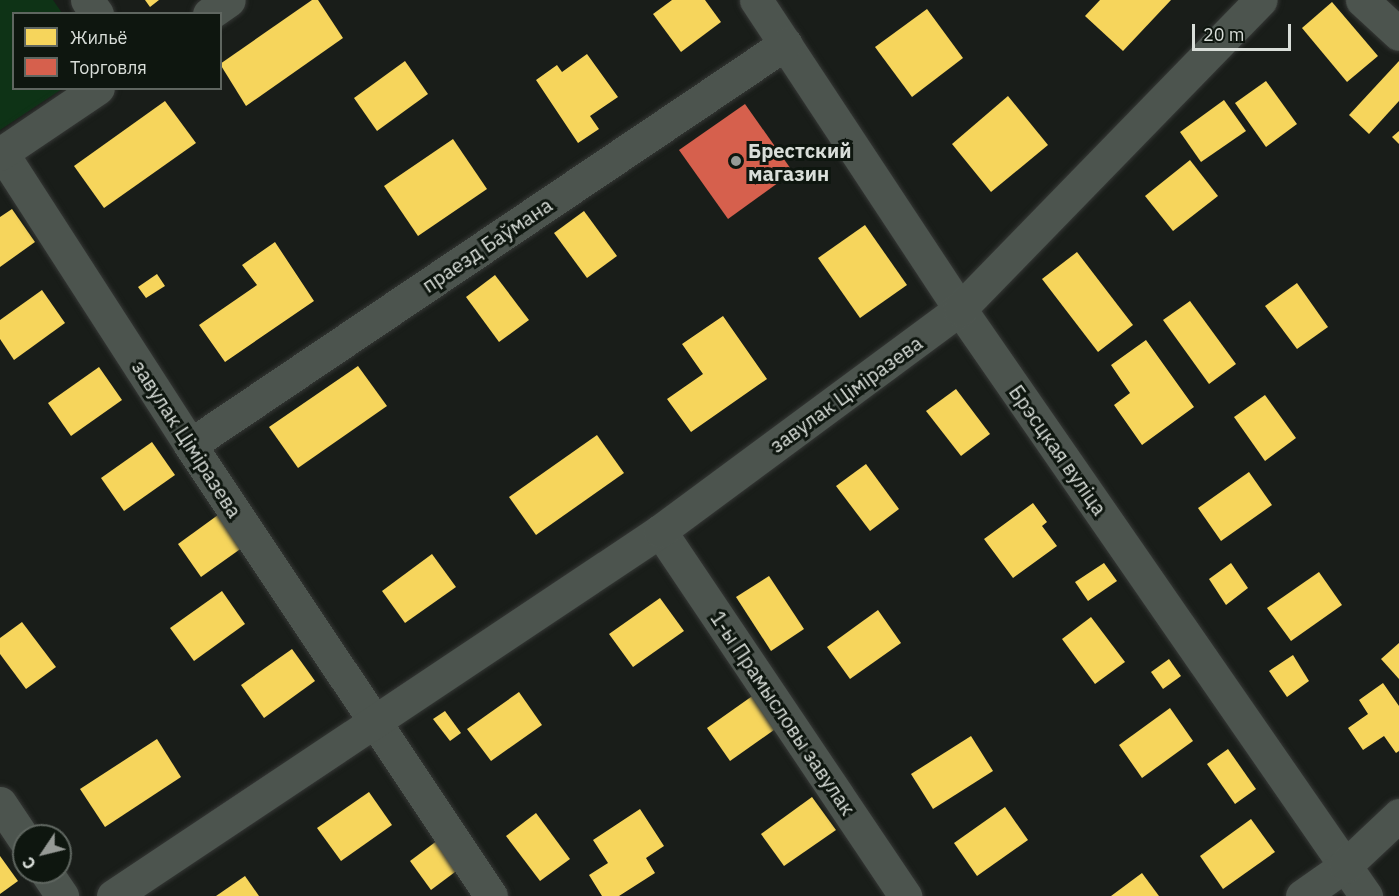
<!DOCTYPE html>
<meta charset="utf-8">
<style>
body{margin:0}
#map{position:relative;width:1399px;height:896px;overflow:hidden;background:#191d19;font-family:"IBM Plex Sans",sans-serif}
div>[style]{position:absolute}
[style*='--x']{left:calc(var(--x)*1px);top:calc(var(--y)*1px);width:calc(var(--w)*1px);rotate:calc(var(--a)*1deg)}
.green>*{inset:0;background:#0e3316}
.homes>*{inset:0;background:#f6d55c}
.shops>*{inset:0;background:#d6604d}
.roads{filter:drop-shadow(0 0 2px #353735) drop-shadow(0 0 2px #353735)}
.minor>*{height:33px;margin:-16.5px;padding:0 16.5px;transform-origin:16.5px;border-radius:16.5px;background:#4c544e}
.dots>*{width:16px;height:16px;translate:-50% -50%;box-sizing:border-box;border:3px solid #0e160f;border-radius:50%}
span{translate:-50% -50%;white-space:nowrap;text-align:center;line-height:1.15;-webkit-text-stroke:6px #0e160f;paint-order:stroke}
.poi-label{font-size:20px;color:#d9ded9;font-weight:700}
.left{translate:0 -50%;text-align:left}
.street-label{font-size:20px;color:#d9ded9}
.legend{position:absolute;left:12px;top:12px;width:210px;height:78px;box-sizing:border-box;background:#0e160f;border:2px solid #5f6660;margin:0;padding:8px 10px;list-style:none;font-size:18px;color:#d9ded9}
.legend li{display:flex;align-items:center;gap:12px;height:30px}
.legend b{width:30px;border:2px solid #5f6660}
.north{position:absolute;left:12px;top:824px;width:60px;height:60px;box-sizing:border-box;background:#0e160f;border:2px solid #5f6660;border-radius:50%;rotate:235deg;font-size:16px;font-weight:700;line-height:24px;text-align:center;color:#d9ded9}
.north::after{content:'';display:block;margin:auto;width:21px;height:27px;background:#969a96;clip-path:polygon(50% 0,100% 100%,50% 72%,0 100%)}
.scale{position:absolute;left:1192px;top:24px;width:99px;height:27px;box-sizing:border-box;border:3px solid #d9ded9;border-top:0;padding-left:8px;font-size:18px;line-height:21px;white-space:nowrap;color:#d9ded9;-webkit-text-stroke:4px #0e160f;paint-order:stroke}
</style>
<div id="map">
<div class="green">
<div style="clip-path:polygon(0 0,53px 0,62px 13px,14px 14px,14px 88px,62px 89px,0 130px)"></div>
</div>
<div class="homes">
<div style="clip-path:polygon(145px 0,159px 0,150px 7px)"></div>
<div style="clip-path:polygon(312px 0,318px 0,343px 38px,246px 106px,220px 64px)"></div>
<div style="clip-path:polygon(672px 0,705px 0,721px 22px,681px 52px,653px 14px)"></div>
<div style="clip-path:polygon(1100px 0,1171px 0,1123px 51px,1085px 16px)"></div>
<div style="clip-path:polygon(1332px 2px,1378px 56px,1347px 82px,1302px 28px)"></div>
<div style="clip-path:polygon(927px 9px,963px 58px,912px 97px,875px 47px)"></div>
<div style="clip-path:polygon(587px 54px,618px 97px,590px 116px,599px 129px,578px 143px,536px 80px,557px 65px,562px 72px)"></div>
<div style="clip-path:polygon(405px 61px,428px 94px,377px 131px,354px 98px)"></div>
<div style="clip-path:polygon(1399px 61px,1399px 101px,1369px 134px,1349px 115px)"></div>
<div style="clip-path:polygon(1266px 81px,1297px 124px,1266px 147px,1235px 103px)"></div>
<div style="clip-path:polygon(1008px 96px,1048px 145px,991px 192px,952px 144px)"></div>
<div style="clip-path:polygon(1224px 100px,1246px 131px,1201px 162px,1180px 132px)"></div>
<div style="clip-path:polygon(165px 101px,196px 143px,104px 208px,74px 166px)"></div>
<div style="clip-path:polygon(1399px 131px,1399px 144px,1392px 137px)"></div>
<div style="clip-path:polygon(453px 139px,487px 189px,418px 236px,384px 186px)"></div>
<div style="clip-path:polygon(1190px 160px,1218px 196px,1173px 231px,1145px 196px)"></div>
<div style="clip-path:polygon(12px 209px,35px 242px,0 267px,0 217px)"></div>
<div style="clip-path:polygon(584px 211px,617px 256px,587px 278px,554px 233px)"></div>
<div style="clip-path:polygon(865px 225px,907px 285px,860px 318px,818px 258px)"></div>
<div style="clip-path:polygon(275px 242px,314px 301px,225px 362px,199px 325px,257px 285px,242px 265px)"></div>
<div style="clip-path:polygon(1077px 252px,1133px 325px,1098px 352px,1042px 279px)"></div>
<div style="clip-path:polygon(157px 274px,165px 286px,146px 298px,138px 287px)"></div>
<div style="clip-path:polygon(495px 275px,529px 320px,499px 342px,466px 297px)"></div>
<div style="clip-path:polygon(1297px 283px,1328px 327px,1297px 349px,1265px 306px)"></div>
<div style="clip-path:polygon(42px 290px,65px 323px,14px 360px,0 339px,0 320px)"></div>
<div style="clip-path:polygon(1190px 301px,1236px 364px,1209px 384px,1163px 320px)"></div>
<div style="clip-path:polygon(723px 316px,767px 379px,691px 432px,667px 399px,703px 374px,682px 344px)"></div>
<div style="clip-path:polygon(1146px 340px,1194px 407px,1142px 445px,1114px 405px,1130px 393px,1111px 365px)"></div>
<div style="clip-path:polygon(358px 366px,387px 406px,298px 468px,269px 427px)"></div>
<div style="clip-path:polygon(99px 367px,122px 400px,71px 436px,48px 403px)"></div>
<div style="clip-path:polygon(956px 389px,990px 434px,961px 456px,926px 411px)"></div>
<div style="clip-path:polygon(1265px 395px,1296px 438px,1265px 461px,1234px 417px)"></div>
<div style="clip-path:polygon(597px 435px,624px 473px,536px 535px,509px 497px)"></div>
<div style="clip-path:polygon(152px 442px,175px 475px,124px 511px,101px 478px)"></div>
<div style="clip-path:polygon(866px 464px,899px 509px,870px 531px,836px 486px)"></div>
<div style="clip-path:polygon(1249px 472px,1272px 505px,1221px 541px,1198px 508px)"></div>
<div style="clip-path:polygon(1033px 503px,1047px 522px,1042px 526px,1057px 546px,1013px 578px,984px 539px)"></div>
<div style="clip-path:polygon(229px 507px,253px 540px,201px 577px,178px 544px)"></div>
<div style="clip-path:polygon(432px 554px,456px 587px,405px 623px,382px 591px)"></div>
<div style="clip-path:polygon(1104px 563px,1117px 581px,1088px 601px,1075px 582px)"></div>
<div style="clip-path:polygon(1231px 563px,1248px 588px,1226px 605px,1209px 579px)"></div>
<div style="clip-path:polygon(1319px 572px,1342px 605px,1291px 641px,1267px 608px)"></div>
<div style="clip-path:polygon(769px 576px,804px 629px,771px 651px,736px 597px)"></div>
<div style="clip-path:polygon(222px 591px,245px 624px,194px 661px,170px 628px)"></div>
<div style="clip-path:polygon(660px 598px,684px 631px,633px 667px,609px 634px)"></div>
<div style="clip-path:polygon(878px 610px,901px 643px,850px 679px,827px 647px)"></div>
<div style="clip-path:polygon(1091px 617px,1125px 662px,1095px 684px,1062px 639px)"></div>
<div style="clip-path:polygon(22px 622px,56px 667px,26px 689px,0 654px,0 638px)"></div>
<div style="clip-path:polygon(1399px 643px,1399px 679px,1381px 659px)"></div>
<div style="clip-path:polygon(292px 649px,315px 681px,264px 718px,241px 685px)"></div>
<div style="clip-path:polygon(1293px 655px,1309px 681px,1287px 697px,1269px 671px)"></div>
<div style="clip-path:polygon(1169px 659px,1181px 676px,1163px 689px,1151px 672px)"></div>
<div style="clip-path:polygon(1383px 683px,1399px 706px,1399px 751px,1396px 753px,1384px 736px,1363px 750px,1348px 728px,1368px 714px,1359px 700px)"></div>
<div style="clip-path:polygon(519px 692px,542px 725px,491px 761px,467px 729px)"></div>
<div style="clip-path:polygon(758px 692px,781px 725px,730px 761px,707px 728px)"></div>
<div style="clip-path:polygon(1170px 708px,1193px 741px,1142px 778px,1119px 745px)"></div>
<div style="clip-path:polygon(445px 711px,461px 733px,450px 741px,433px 719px)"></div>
<div style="clip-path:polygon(971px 736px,993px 771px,933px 809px,911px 774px)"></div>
<div style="clip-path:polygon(157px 739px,181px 777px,105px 827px,80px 789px)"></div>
<div style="clip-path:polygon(1228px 749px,1256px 789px,1235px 804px,1207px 764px)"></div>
<div style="clip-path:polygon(369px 792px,392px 825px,341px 861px,317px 828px)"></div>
<div style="clip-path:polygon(812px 797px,836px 830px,784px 866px,761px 834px)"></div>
<div style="clip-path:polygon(1005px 807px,1028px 840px,977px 876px,954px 843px)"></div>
<div style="clip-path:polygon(640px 809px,664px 846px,646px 858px,655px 873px,619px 896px,602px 896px,589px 875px,608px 863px,593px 840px)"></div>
<div style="clip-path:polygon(536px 813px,570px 859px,540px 881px,506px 836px)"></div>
<div style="clip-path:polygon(1251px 819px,1275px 852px,1223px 889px,1200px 856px)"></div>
<div style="clip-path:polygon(442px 837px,463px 866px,431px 890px,410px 861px)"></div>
<div style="clip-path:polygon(0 856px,18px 881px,0 894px)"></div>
<div style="clip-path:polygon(1142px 873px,1159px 896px,1111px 896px)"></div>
<div style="clip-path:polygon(245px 876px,259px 896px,216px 896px)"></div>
</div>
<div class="shops">
<div style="clip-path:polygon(745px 104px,793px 172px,728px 219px,679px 150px)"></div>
</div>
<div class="roads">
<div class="minor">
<div style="--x:87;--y:0;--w:17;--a:54"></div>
<div style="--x:756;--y:0;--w:370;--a:56.6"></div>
<div style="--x:960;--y:309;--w:714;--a:55.33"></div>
<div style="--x:1362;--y:0;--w:50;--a:42.6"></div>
<div style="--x:209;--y:14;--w:24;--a:-35"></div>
<div style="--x:2;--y:153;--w:347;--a:57.2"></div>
<div style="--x:190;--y:445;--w:542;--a:56.28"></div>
<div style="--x:0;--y:154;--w:118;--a:-34"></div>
<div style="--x:190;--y:445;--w:718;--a:-33.98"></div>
<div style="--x:660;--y:531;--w:440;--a:56.1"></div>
<div style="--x:0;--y:803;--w:43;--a:56.3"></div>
<div style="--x:46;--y:872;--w:29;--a:56"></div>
<div style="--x:113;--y:896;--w:658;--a:-33.71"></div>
<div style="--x:660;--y:531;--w:373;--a:-36.5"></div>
<div style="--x:960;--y:309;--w:431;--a:-45.8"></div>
<div style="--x:1302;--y:896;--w:54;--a:-35.2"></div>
<div style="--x:1346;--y:865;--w:73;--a:-43.3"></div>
</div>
</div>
<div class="dots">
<div style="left:736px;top:161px;background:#969a96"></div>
</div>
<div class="poi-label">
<span class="left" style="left:748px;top:162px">Брестский<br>магазин</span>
</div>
<div class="street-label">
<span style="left:487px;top:245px;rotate:-34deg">праезд Баўмана</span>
<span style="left:846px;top:394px;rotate:-36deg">завулак Ціміразева</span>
<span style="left:187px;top:439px;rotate:57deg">завулак Ціміразева</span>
<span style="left:1058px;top:450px;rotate:55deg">Брэсцкая вуліца</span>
<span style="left:783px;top:713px;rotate:56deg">1-ы Прамысловы завулак</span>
</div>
<ul class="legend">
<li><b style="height:16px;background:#f6d55c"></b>Жильё</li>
<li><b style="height:16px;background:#d6604d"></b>Торговля</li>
</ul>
<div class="north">С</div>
<div class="scale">20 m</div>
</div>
